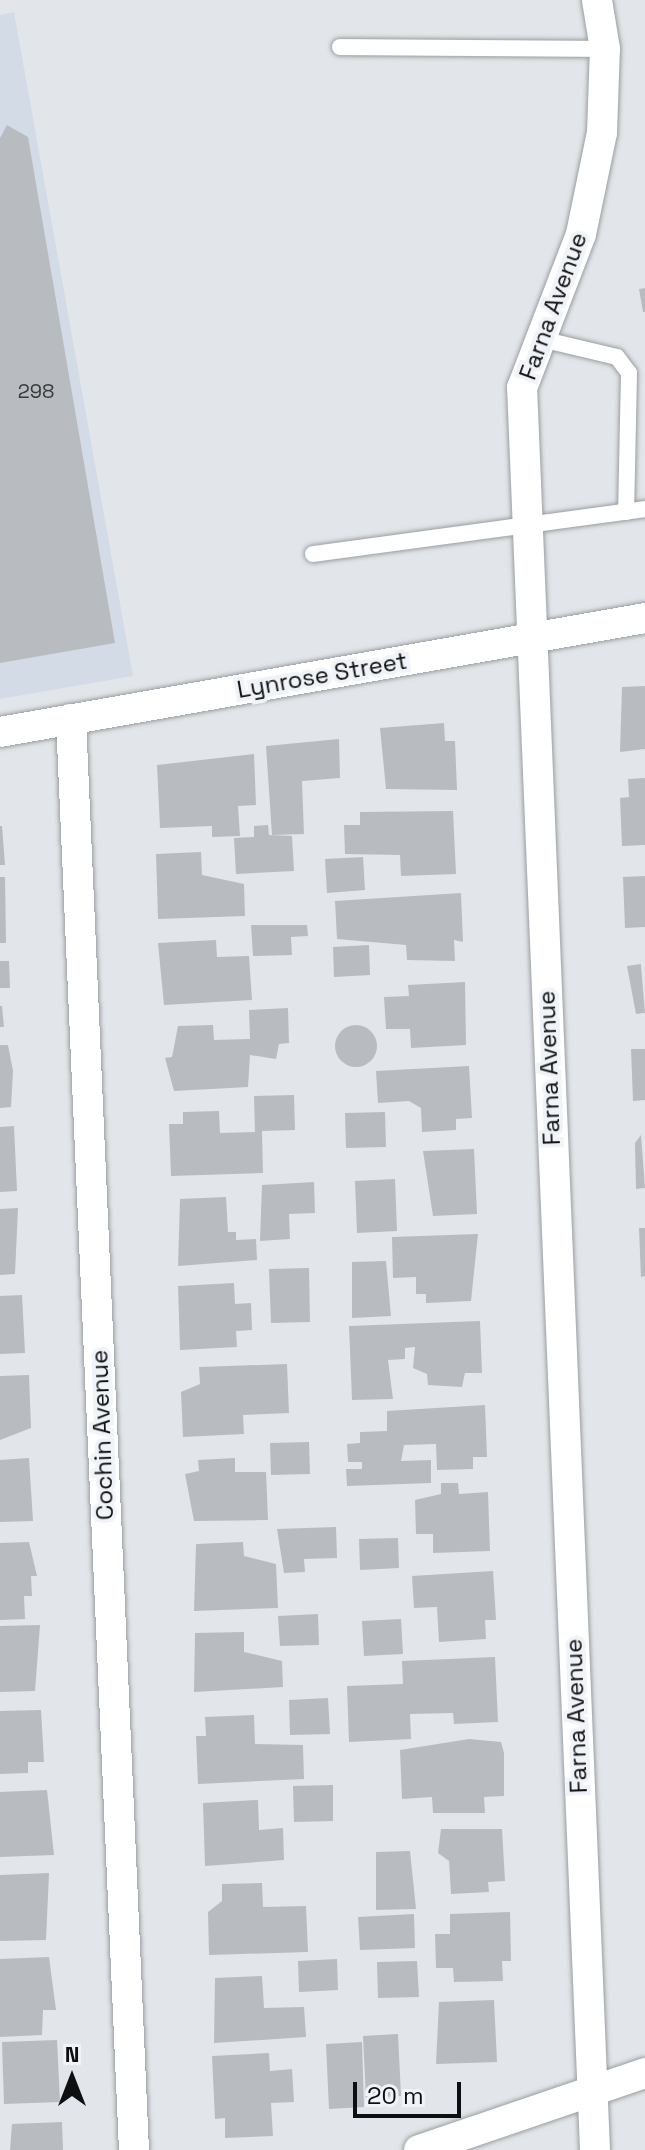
<!DOCTYPE html>
<style>
body{margin:0}
#map{position:relative;width:645px;height:2150px;overflow:hidden;background:#e2e6ea;font-family:"Space Grotesk",sans-serif}
div>[style]{position:absolute}
[style*='--x']{left:calc(var(--x)*1px);top:calc(var(--y)*1px);width:calc(var(--w)*1px);rotate:calc(var(--a)*1deg)}
.built>*{inset:0;background:#d3dce6}
.building>*{inset:0;background:#b8bcc0}
.round{border-radius:50%}
.roads{filter:drop-shadow(0 0 2px #9a9ea2) drop-shadow(0 0 2px #9a9ea2)}
.service>*{height:16px;margin:-8px;padding:0 8px;transform-origin:8px;border-radius:8px;background:#fff}
.minor>*{height:30px;margin:-15px;padding:0 15px;transform-origin:15px;border-radius:15px;background:#fff}
span{translate:-50% -50%;white-space:nowrap;text-align:center;line-height:1.15;-webkit-text-stroke:8px #f0f3f8;paint-order:stroke}
.number-label{font-size:20px;color:#383a3c}
.number-label span{-webkit-text-stroke-width:0}
.street-label{font-size:24px;color:#0e0f10}
.north{position:absolute;left:32px;top:2038px;width:80px;height:80px;-webkit-text-stroke:6px #f0f3f8;paint-order:stroke;rotate:0deg;font-size:22px;font-weight:700;line-height:32px;text-align:center;color:#0e0f10}
.north::after{content:'';display:block;margin:auto;width:28px;height:36px;background:#0e0f10;clip-path:polygon(50% 0,100% 100%,50% 72%,0 100%)}
.scale{position:absolute;left:353px;top:2082px;width:108px;height:36px;box-sizing:border-box;border:4px solid #0e0f10;border-top:0;padding-left:10px;font-size:24px;line-height:28px;white-space:nowrap;color:#0e0f10;-webkit-text-stroke:6px #f0f3f8;paint-order:stroke}
</style>
<div id="map">
<div class="built">
<div style="clip-path:polygon(14px 12px,133px 676px,0 699px,0 15px)"></div>
</div>
<div class="building">
<div style="clip-path:polygon(7px 125px,28px 137px,115px 643px,0 663px,0 138px)"></div>
<div style="clip-path:polygon(645px 288px,645px 312px,643px 312px,639px 289px)"></div>
<div style="clip-path:polygon(645px 686px,645px 749px,620px 752px,622px 687px)"></div>
<div style="clip-path:polygon(444px 723px,445px 741px,455px 741px,457px 790px,386px 789px,380px 728px)"></div>
<div style="clip-path:polygon(339px 739px,340px 778px,302px 781px,304px 834px,272px 835px,266px 746px)"></div>
<div style="clip-path:polygon(254px 754px,256px 805px,238px 806px,240px 836px,212px 837px,212px 826px,160px 828px,157px 765px)"></div>
<div style="clip-path:polygon(645px 778px,645px 845px,622px 846px,620px 798px,629px 797px,628px 779px)"></div>
<div style="clip-path:polygon(453px 811px,456px 874px,401px 876px,400px 855px,345px 854px,344px 825px,360px 825px,360px 812px)"></div>
<div style="clip-path:polygon(268px 825px,269px 835px,292px 836px,294px 871px,236px 874px,234px 838px,254px 837px,254px 826px)"></div>
<div style="clip-path:polygon(0 826px,2px 826px,5px 865px,0 865px)"></div>
<div style="clip-path:polygon(201px 852px,202px 875px,244px 884px,245px 916px,158px 919px,156px 854px)"></div>
<div style="clip-path:polygon(363px 857px,365px 890px,327px 893px,325px 859px)"></div>
<div style="clip-path:polygon(645px 876px,645px 927px,625px 928px,623px 877px)"></div>
<div style="clip-path:polygon(0 877px,5px 877px,6px 943px,0 943px)"></div>
<div style="clip-path:polygon(461px 893px,463px 942px,454px 940px,455px 961px,407px 960px,406px 945px,337px 939px,335px 901px)"></div>
<div style="clip-path:polygon(251px 925px,307px 925px,308px 936px,291px 937px,292px 955px,253px 956px)"></div>
<div style="clip-path:polygon(216px 940px,217px 957px,249px 956px,252px 1000px,164px 1005px,158px 943px)"></div>
<div style="clip-path:polygon(369px 945px,370px 975px,334px 977px,333px 947px)"></div>
<div style="clip-path:polygon(640px 953px,645px 1013px,636px 1014px,627px 966px,641px 964px)"></div>
<div style="clip-path:polygon(0 961px,9px 961px,10px 988px,0 988px)"></div>
<div style="clip-path:polygon(465px 982px,466px 1045px,411px 1048px,410px 1029px,386px 1029px,384px 997px,409px 996px,408px 985px)"></div>
<div style="clip-path:polygon(0 1006px,2px 1006px,4px 1027px,0 1027px)"></div>
<div style="clip-path:polygon(288px 1008px,289px 1043px,279px 1044px,276px 1059px,250px 1055px,248px 1087px,174px 1091px,165px 1058px,172px 1057px,178px 1026px,213px 1025px,214px 1040px,250px 1039px,249px 1010px)"></div>
<div class="round" style="left:335px;top:1025px;width:42px;height:42px"></div>
<div style="clip-path:polygon(0 1045px,8px 1045px,13px 1071px,11px 1107px,0 1108px)"></div>
<div style="clip-path:polygon(631px 1049px,645px 1049px,645px 1100px,633px 1101px)"></div>
<div style="clip-path:polygon(469px 1066px,472px 1118px,456px 1119px,456px 1130px,422px 1132px,421px 1108px,409px 1101px,378px 1103px,376px 1071px)"></div>
<div style="clip-path:polygon(294px 1095px,295px 1130px,262px 1131px,263px 1173px,171px 1176px,169px 1124px,183px 1124px,183px 1112px,219px 1111px,220px 1133px,255px 1132px,254px 1096px)"></div>
<div style="clip-path:polygon(385px 1112px,386px 1147px,346px 1148px,345px 1113px)"></div>
<div style="clip-path:polygon(14px 1126px,17px 1191px,0 1192px,0 1127px)"></div>
<div style="clip-path:polygon(641px 1135px,645px 1188px,636px 1189px,635px 1143px)"></div>
<div style="clip-path:polygon(474px 1149px,477px 1214px,433px 1216px,423px 1151px)"></div>
<div style="clip-path:polygon(395px 1179px,397px 1231px,357px 1233px,355px 1181px)"></div>
<div style="clip-path:polygon(314px 1182px,315px 1213px,289px 1214px,290px 1239px,260px 1241px,262px 1185px)"></div>
<div style="clip-path:polygon(226px 1197px,228px 1232px,236px 1232px,236px 1240px,256px 1239px,257px 1260px,178px 1266px,180px 1199px)"></div>
<div style="clip-path:polygon(18px 1208px,15px 1274px,0 1275px,0 1209px)"></div>
<div style="clip-path:polygon(639px 1228px,645px 1228px,645px 1276px,641px 1277px)"></div>
<div style="clip-path:polygon(478px 1234px,471px 1301px,426px 1303px,426px 1294px,416px 1294px,416px 1277px,393px 1278px,392px 1237px)"></div>
<div style="clip-path:polygon(386px 1261px,391px 1316px,352px 1318px,352px 1262px)"></div>
<div style="clip-path:polygon(309px 1268px,310px 1322px,271px 1323px,269px 1269px)"></div>
<div style="clip-path:polygon(234px 1283px,235px 1304px,251px 1303px,252px 1330px,236px 1331px,237px 1347px,180px 1350px,178px 1286px)"></div>
<div style="clip-path:polygon(22px 1295px,25px 1353px,0 1354px,0 1296px)"></div>
<div style="clip-path:polygon(480px 1321px,482px 1373px,465px 1373px,462px 1387px,428px 1385px,427px 1374px,413px 1368px,415px 1347px,405px 1348px,405px 1359px,388px 1360px,393px 1399px,352px 1400px,349px 1326px)"></div>
<div style="clip-path:polygon(287px 1364px,289px 1413px,243px 1415px,244px 1434px,183px 1437px,181px 1392px,200px 1384px,199px 1367px)"></div>
<div style="clip-path:polygon(29px 1375px,31px 1428px,0 1440px,0 1376px)"></div>
<div style="clip-path:polygon(485px 1405px,487px 1457px,473px 1457px,473px 1469px,437px 1470px,436px 1444px,404px 1445px,401px 1461px,431px 1460px,431px 1483px,347px 1486px,346px 1469px,362px 1469px,362px 1462px,348px 1462px,347px 1444px,360px 1443px,360px 1432px,387px 1431px,387px 1411px)"></div>
<div style="clip-path:polygon(309px 1442px,310px 1474px,271px 1475px,270px 1443px)"></div>
<div style="clip-path:polygon(29px 1458px,33px 1521px,0 1522px,0 1460px)"></div>
<div style="clip-path:polygon(235px 1458px,235px 1472px,266px 1472px,268px 1520px,194px 1521px,185px 1474px,199px 1471px,198px 1460px)"></div>
<div style="clip-path:polygon(441px 1483px,458px 1483px,459px 1494px,488px 1492px,490px 1551px,433px 1553px,433px 1534px,416px 1534px,415px 1500px,441px 1494px)"></div>
<div style="clip-path:polygon(336px 1527px,337px 1558px,304px 1559px,305px 1572px,284px 1573px,277px 1529px)"></div>
<div style="clip-path:polygon(398px 1538px,399px 1568px,360px 1570px,359px 1539px)"></div>
<div style="clip-path:polygon(29px 1542px,37px 1576px,31px 1576px,32px 1596px,24px 1596px,25px 1619px,0 1620px,0 1543px)"></div>
<div style="clip-path:polygon(243px 1542px,244px 1556px,276px 1564px,278px 1608px,194px 1611px,196px 1544px)"></div>
<div style="clip-path:polygon(493px 1571px,496px 1620px,485px 1620px,486px 1639px,439px 1642px,437px 1607px,414px 1608px,412px 1576px)"></div>
<div style="clip-path:polygon(318px 1614px,319px 1645px,280px 1646px,278px 1616px)"></div>
<div style="clip-path:polygon(401px 1619px,403px 1654px,364px 1656px,362px 1621px)"></div>
<div style="clip-path:polygon(40px 1625px,35px 1691px,0 1692px,0 1626px)"></div>
<div style="clip-path:polygon(244px 1632px,244px 1652px,282px 1661px,283px 1687px,194px 1692px,195px 1633px)"></div>
<div style="clip-path:polygon(495px 1657px,498px 1722px,454px 1724px,453px 1713px,410px 1714px,411px 1739px,349px 1742px,347px 1686px,403px 1684px,402px 1661px)"></div>
<div style="clip-path:polygon(328px 1698px,330px 1734px,290px 1735px,289px 1700px)"></div>
<div style="clip-path:polygon(41px 1710px,44px 1762px,28px 1762px,28px 1773px,0 1774px,0 1711px)"></div>
<div style="clip-path:polygon(254px 1715px,255px 1744px,303px 1745px,304px 1779px,198px 1784px,196px 1736px,206px 1736px,205px 1717px)"></div>
<div style="clip-path:polygon(469px 1739px,501px 1742px,504px 1753px,504px 1796px,484px 1797px,485px 1813px,433px 1813px,432px 1797px,402px 1799px,400px 1750px)"></div>
<div style="clip-path:polygon(333px 1785px,333px 1821px,294px 1822px,293px 1786px)"></div>
<div style="clip-path:polygon(47px 1790px,54px 1855px,0 1857px,0 1792px)"></div>
<div style="clip-path:polygon(258px 1800px,259px 1830px,283px 1828px,284px 1860px,205px 1866px,203px 1803px)"></div>
<div style="clip-path:polygon(441px 1829px,502px 1829px,505px 1881px,488px 1882px,489px 1892px,451px 1894px,449px 1861px,438px 1853px)"></div>
<div style="clip-path:polygon(410px 1851px,416px 1909px,376px 1910px,376px 1852px)"></div>
<div style="clip-path:polygon(49px 1873px,46px 1940px,0 1941px,0 1875px)"></div>
<div style="clip-path:polygon(262px 1883px,263px 1907px,306px 1906px,308px 1952px,209px 1955px,208px 1912px,222px 1901px,222px 1884px)"></div>
<div style="clip-path:polygon(510px 1912px,511px 1961px,502px 1961px,503px 1981px,454px 1982px,453px 1968px,436px 1968px,435px 1934px,450px 1934px,450px 1914px)"></div>
<div style="clip-path:polygon(414px 1914px,415px 1948px,360px 1950px,358px 1917px)"></div>
<div style="clip-path:polygon(49px 1957px,56px 2010px,43px 2010px,42px 2035px,0 2037px,0 1959px)"></div>
<div style="clip-path:polygon(337px 1959px,338px 1990px,299px 1992px,298px 1961px)"></div>
<div style="clip-path:polygon(417px 1961px,419px 1997px,378px 1998px,377px 1962px)"></div>
<div style="clip-path:polygon(262px 1976px,264px 2008px,304px 2007px,306px 2037px,214px 2043px,215px 1978px)"></div>
<div style="clip-path:polygon(494px 2000px,497px 2062px,436px 2064px,439px 2002px)"></div>
<div style="clip-path:polygon(398px 2034px,401px 2096px,366px 2098px,363px 2036px)"></div>
<div style="clip-path:polygon(57px 2040px,60px 2102px,4px 2104px,2px 2042px)"></div>
<div style="clip-path:polygon(362px 2042px,364px 2107px,329px 2109px,326px 2044px)"></div>
<div style="clip-path:polygon(269px 2053px,270px 2071px,292px 2069px,294px 2102px,271px 2103px,273px 2136px,225px 2138px,225px 2118px,215px 2119px,212px 2056px)"></div>
<div style="clip-path:polygon(62px 2122px,63px 2150px,10px 2150px,12px 2124px)"></div>
</div>
<div class="roads">
<div class="service">
<div style="--x:340;--y:47;--w:265;--a:0.4"></div>
<div style="--x:541;--y:339;--w:78;--a:13.3"></div>
<div style="--x:617;--y:357;--w:20;--a:53"></div>
<div style="--x:629;--y:373;--w:139;--a:91.2"></div>
<div style="--x:313;--y:554;--w:335;--a:-7.7"></div>
</div>
<div class="minor">
<div style="--x:71;--y:719;--w:1432;--a:87.48"></div>
<div style="--x:0;--y:732;--w:655;--a:-10.02"></div>
<div style="--x:419;--y:2150;--w:239;--a:-18.8"></div>
<div style="--x:595;--y:2150;--w:1764;--a:-92.37"></div>
<div style="--x:522;--y:388;--w:165;--a:-69"></div>
<div style="--x:581;--y:234;--w:103;--a:-78.3"></div>
<div style="--x:602;--y:133;--w:84;--a:-88"></div>
<div style="--x:605;--y:49;--w:50;--a:-99.3"></div>
</div>
</div>
<div class="number-label">
<span style="left:36px;top:391px">298</span>
</div>
<div class="street-label">
<span style="left:553px;top:306px;rotate:-70deg">Farna Avenue</span>
<span style="left:322px;top:675px;rotate:-10deg">Lynrose Street</span>
<span style="left:549px;top:1068px;rotate:-92deg">Farna Avenue</span>
<span style="left:102px;top:1435px;rotate:-92deg">Cochin Avenue</span>
<span style="left:576px;top:1716px;rotate:-92deg">Farna Avenue</span>
</div>
<div class="north">N</div>
<div class="scale">20 m</div>
</div>
